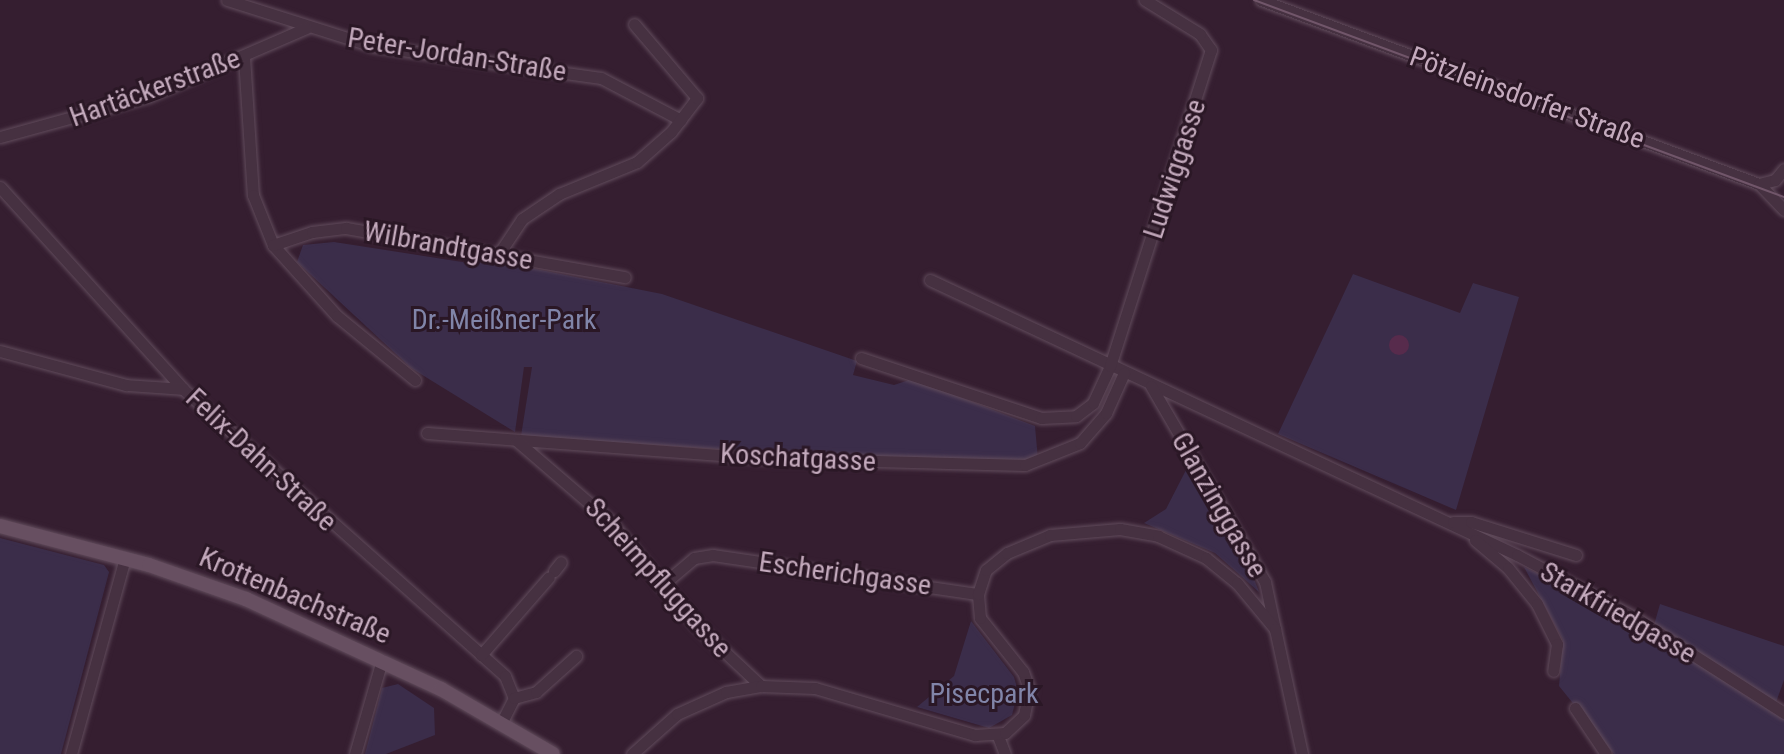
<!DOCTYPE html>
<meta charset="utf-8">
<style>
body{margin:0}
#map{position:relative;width:1784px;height:754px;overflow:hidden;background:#351e30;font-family:"Roboto Condensed",sans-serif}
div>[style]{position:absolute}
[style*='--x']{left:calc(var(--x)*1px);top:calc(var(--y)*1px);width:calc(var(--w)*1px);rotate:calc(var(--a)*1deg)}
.green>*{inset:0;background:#3b2d4a}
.water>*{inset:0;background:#572b4c}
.round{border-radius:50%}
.roads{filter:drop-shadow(0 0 2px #614c5c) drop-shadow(0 0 2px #614c5c)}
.minor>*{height:11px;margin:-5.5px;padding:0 5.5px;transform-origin:5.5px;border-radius:5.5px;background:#463141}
.major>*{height:14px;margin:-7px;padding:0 7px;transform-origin:7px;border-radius:7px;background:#674f61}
.tram>*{height:2px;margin:-1px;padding:0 1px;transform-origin:1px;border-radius:1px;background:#71566a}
span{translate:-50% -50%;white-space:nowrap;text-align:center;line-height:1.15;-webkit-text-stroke:6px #2a1725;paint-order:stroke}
.street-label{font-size:28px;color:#c4aabd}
.park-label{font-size:28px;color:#8185a9}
</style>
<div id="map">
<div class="green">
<div style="clip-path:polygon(334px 242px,469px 263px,470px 256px,662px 294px,857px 361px,853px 375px,894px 385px,912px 379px,1035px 426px,1038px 460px,871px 459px,521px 436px,532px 367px,524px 367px,515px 432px,411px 368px,297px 262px,303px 245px)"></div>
<div style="clip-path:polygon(1353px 274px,1460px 313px,1473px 283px,1519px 297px,1456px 510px,1278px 434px)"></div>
<div style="clip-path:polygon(1186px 470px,1251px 571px,1259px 592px,1215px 553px,1144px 523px,1166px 509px)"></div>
<div style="clip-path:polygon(0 538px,104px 565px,109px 572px,61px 754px,0 754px)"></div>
<div style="clip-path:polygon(1524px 567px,1619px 613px,1784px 719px,1784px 754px,1614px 754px,1559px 686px,1563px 640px)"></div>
<div style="clip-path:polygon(1660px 604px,1784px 646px,1784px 680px,1775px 705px,1654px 625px)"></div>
<div style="clip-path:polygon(971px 621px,1014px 677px,1018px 691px,1012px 715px,989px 728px,917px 707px,954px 676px)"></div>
<div style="clip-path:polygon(398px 684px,434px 708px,435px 735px,386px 754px,365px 754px,382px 688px)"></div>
</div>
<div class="water">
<div class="round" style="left:1389px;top:335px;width:20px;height:20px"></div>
</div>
<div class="roads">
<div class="minor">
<div style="--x:227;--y:0;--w:153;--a:17.5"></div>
<div style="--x:373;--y:46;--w:230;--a:8"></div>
<div style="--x:601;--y:78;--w:90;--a:27.7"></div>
<div style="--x:1261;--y:0;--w:531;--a:20.28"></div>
<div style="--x:1759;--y:184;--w:36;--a:46"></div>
<div style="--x:244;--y:57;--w:138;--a:86.3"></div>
<div style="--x:253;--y:195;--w:54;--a:68.2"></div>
<div style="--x:273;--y:245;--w:96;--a:48"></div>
<div style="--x:337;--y:316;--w:101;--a:39.4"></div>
<div style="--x:0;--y:137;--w:155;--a:-15.4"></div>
<div style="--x:149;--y:96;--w:171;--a:-23.4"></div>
<div style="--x:1759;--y:184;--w:16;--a:-14"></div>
<div style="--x:1775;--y:180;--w:14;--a:-51"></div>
<div style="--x:0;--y:187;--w:273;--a:47.8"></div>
<div style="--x:183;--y:389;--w:431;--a:41.7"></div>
<div style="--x:505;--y:676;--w:24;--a:68"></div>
<div style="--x:514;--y:698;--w:28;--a:117"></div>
<div style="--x:273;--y:245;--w:41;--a:-18.4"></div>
<div style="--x:312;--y:232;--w:34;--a:-7"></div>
<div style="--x:346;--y:228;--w:283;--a:10"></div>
<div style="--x:498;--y:255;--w:43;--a:-56.3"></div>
<div style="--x:522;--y:219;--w:45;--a:-34"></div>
<div style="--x:559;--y:194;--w:84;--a:-22.3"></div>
<div style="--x:637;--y:162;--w:45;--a:-41.4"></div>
<div style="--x:671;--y:132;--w:43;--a:-52.6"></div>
<div style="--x:697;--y:98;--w:97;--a:-130.4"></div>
<div style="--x:930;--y:280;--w:648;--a:25.1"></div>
<div style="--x:1517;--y:555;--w:132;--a:27.9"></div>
<div style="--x:1634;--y:617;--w:178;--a:32.6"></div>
<div style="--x:0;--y:351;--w:131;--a:15.1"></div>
<div style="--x:126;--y:385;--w:57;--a:4"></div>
<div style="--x:861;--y:358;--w:190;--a:18.4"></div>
<div style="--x:1041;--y:418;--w:35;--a:-3"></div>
<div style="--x:1076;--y:416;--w:21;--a:-37"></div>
<div style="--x:1093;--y:403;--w:41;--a:-65.3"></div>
<div style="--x:1110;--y:366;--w:332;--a:-72.3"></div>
<div style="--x:1211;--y:50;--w:19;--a:-125"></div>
<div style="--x:1200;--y:34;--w:65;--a:-148.3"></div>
<div style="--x:1151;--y:386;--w:227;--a:59.8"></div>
<div style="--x:1265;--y:582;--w:48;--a:78"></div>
<div style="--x:427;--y:433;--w:335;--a:4.3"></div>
<div style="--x:761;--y:458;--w:264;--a:1.5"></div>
<div style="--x:1025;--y:465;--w:59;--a:-21.8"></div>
<div style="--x:1080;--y:443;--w:40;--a:-49"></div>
<div style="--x:1106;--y:413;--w:44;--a:-65.8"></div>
<div style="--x:517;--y:441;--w:121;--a:40.7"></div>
<div style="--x:609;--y:520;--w:135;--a:50.4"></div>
<div style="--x:695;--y:624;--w:91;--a:43.2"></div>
<div style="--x:1453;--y:522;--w:18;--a:0"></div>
<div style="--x:1471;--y:522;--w:110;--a:17.4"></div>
<div style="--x:1475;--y:540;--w:43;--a:40.3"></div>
<div style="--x:1508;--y:568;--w:46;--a:51.1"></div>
<div style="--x:1537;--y:604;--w:45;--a:63.4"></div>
<div style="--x:1557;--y:644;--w:27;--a:98"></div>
<div style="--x:554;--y:571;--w:11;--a:-52"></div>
<div style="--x:661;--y:586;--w:43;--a:-40.3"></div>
<div style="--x:694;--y:558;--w:19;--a:-9"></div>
<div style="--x:713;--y:555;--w:268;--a:8.4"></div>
<div style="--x:481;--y:655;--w:103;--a:-48.9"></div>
<div style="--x:514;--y:698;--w:23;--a:-15"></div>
<div style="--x:536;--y:692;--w:54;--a:-42"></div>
<div style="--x:1575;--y:708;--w:55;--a:56"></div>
<div style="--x:998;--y:736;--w:19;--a:69"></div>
<div style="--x:71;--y:754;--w:203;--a:-74.6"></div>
<div style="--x:355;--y:754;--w:98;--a:-74"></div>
<div style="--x:632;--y:754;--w:60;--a:-41.6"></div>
<div style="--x:677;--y:714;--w:54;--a:-24.2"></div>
<div style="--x:726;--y:692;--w:36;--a:-10"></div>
<div style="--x:761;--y:686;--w:54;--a:2.1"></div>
<div style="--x:815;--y:688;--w:167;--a:16.4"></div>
<div style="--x:975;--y:735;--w:30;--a:-4"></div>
<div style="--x:1005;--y:733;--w:26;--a:-43"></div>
<div style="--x:1024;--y:715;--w:26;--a:-79"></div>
<div style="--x:1029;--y:689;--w:18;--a:-109"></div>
<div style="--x:1023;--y:672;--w:69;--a:-128.5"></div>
<div style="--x:980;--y:618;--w:24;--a:-95"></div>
<div style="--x:978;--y:594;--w:25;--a:-72"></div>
<div style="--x:986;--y:570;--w:27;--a:-39"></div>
<div style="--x:1007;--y:553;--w:47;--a:-22.7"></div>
<div style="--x:1050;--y:535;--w:70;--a:-4.9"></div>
<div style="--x:1120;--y:529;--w:39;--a:10"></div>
<div style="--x:1158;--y:536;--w:53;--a:24.6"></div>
<div style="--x:1206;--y:558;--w:40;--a:39"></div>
<div style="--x:1237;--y:583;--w:60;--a:50.4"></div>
<div style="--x:1275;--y:629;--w:128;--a:77.8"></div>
</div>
<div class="major">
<div style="--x:0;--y:526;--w:154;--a:14.7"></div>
<div style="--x:149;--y:565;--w:103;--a:19.3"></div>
<div style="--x:246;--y:599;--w:215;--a:24.8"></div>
<div style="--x:441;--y:689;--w:129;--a:30.1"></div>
</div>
</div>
<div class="tram">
<div style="--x:1254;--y:0;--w:565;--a:20.39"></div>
</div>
<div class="street-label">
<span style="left:457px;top:55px;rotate:9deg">Peter-Jordan-Straße</span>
<span style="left:155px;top:88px;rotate:-20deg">Hartäckerstraße</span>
<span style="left:1527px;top:98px;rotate:20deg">Pötzleinsdorfer Straße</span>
<span style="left:1175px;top:169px;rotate:-72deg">Ludwiggasse</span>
<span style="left:448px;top:246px;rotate:10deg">Wilbrandtgasse</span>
<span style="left:798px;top:458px;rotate:3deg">Koschatgasse</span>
<span style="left:261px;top:460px;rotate:43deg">Felix-Dahn-Straße</span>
<span style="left:1219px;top:505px;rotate:60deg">Glanzinggasse</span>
<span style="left:845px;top:574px;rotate:8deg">Escherichgasse</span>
<span style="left:658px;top:578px;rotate:48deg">Scheimpfluggasse</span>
<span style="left:295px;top:596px;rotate:23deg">Krottenbachstraße</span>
<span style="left:1618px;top:613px;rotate:30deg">Starkfriedgasse</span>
</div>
<div class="park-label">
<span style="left:504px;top:320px">Dr.-Meißner-Park</span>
<span style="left:984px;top:694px">Pisecpark</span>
</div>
</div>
